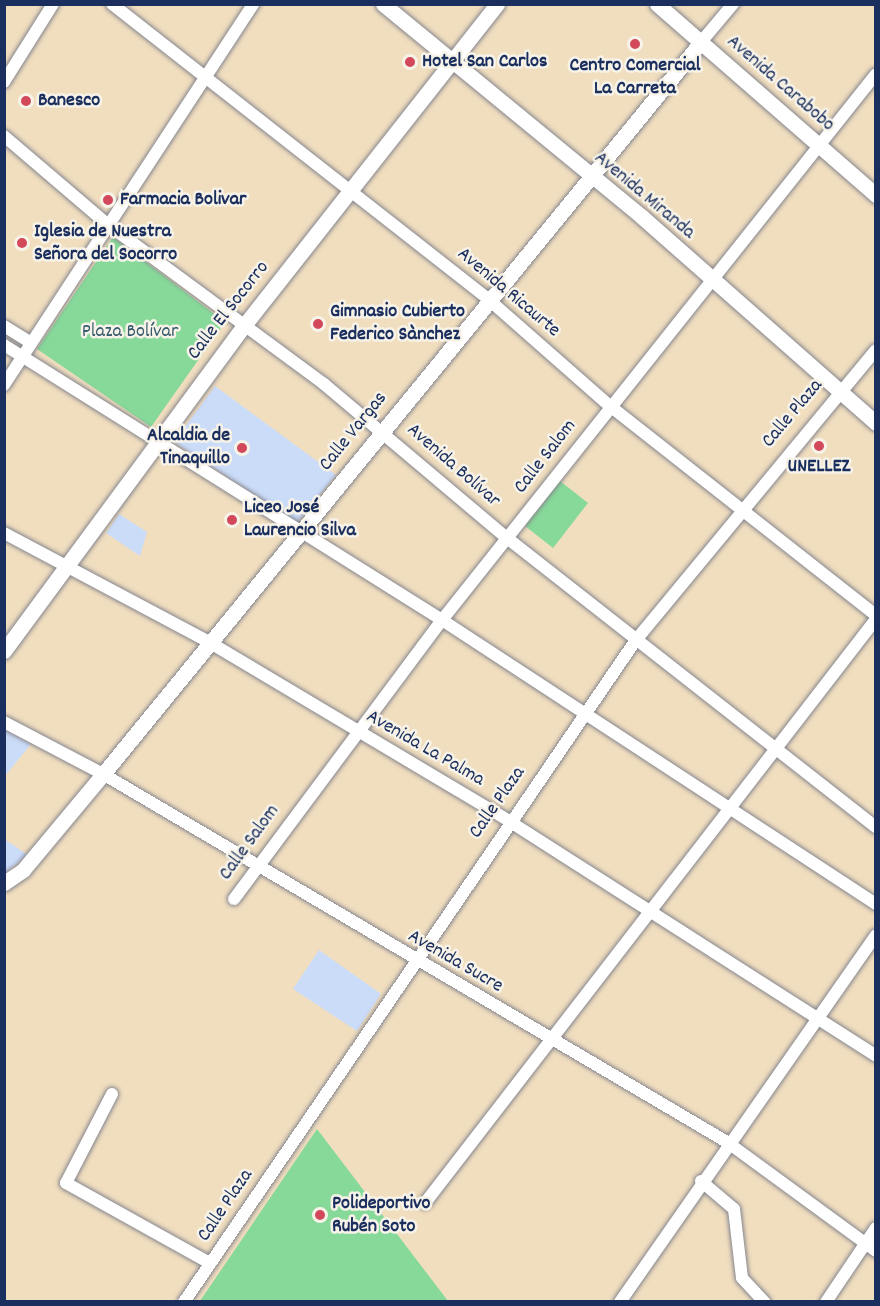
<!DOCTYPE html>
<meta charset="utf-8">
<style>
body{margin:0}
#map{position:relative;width:880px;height:1306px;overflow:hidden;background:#f1debf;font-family:Dekko,sans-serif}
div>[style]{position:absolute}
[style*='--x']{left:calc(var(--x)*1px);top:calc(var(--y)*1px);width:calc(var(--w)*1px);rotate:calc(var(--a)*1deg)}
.built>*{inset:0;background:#cbdcf9}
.green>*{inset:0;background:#87d99a}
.roads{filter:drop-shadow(0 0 2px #86868e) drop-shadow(0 0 2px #86868e)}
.minor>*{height:12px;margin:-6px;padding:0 6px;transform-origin:6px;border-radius:6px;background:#fff}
.tertiary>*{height:15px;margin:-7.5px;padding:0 7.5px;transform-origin:7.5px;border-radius:7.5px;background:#fff}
.dots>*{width:16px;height:16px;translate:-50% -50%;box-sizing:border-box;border:3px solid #f7f3e8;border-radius:50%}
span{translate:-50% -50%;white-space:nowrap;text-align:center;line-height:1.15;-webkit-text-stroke:5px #f7f3e8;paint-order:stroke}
.poi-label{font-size:20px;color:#1b2f5e;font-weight:700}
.left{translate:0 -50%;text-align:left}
.right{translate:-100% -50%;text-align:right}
.street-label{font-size:20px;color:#1b2f5e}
.park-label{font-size:20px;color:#365a6d}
.frame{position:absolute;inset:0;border:6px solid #1b2f5e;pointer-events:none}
</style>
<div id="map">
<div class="built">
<div style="clip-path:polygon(215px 386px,336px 475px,297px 523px,174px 442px)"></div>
<div style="clip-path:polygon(119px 514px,147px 532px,140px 556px,106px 533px)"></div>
<div style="clip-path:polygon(5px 730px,31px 744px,5px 776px)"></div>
<div style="clip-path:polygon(4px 839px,28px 855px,5px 873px,4px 873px)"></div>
<div style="clip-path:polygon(319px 950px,381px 994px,357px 1031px,293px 989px)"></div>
</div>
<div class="green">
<div style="clip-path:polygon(113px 237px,225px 322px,151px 427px,37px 349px)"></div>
<div style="clip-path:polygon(560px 481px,588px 503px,553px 548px,525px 526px)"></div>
<div style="clip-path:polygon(317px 1129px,448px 1301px,200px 1301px)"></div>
</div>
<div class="roads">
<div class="minor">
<div style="--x:112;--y:4;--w:478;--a:38.1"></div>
<div style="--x:488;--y:299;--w:162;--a:41.3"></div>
<div style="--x:610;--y:406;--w:338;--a:38.2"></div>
<div style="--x:701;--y:42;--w:50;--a:-49.9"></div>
<div style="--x:4;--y:82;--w:92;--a:-57.9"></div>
<div style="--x:4;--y:136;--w:135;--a:40.5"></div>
<div style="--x:107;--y:224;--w:270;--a:36.4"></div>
<div style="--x:324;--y:384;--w:239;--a:40.1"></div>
<div style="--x:507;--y:538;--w:469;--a:38.1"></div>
<div style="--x:4;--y:326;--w:32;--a:32"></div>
<div style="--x:4;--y:345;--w:517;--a:32.12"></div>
<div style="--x:442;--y:620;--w:519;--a:33.2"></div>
<div style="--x:4;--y:385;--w:455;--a:-56.8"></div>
<div style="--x:4;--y:533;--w:232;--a:28"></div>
<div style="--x:209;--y:642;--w:349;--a:30.8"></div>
<div style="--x:509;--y:821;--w:436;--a:32.6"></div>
<div style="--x:4;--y:722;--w:112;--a:27.7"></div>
<div style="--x:103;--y:774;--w:724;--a:30.53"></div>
<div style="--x:727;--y:1142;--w:185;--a:36.2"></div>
<div style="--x:234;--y:899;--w:348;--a:-53.3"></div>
<div style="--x:442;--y:620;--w:697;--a:-51.52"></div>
<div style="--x:112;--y:1094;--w:100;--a:117.3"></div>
<div style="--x:66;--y:1183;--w:165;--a:29.1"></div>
<div style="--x:701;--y:1181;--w:43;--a:40.3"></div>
<div style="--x:734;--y:1209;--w:69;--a:83.4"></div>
<div style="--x:742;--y:1278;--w:33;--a:47"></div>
<div style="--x:425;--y:1203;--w:738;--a:-52.32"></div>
<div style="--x:184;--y:1302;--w:802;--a:-55.68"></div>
<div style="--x:636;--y:640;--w:376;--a:-50.4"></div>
<div style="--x:620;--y:1302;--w:447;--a:-55.1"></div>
<div style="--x:826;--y:1302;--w:89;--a:-56"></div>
</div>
<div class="tertiary">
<div style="--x:383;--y:4;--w:334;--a:39.4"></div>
<div style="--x:641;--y:216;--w:313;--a:41.4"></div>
<div style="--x:657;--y:4;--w:291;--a:41.1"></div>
<div style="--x:4;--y:651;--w:408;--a:-53.6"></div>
<div style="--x:246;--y:323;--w:406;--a:-51.8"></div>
<div style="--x:4;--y:883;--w:23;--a:-34"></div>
<div style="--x:23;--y:870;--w:125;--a:-50.2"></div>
<div style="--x:103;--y:774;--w:945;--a:-50.75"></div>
</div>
</div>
<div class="dots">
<div style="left:635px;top:44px;background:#d1495b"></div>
<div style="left:410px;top:62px;background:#d1495b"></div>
<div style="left:26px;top:101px;background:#d1495b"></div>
<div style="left:108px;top:200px;background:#d1495b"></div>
<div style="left:22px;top:243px;background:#d1495b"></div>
<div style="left:318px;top:324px;background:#d1495b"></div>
<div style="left:819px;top:446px;background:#d1495b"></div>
<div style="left:242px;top:448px;background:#d1495b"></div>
<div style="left:232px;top:520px;background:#d1495b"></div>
<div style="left:320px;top:1215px;background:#d1495b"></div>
</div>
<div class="poi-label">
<span class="left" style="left:422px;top:62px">Hotel San Carlos</span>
<span style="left:635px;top:78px">Centro Comercial<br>La Carreta</span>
<span class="left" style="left:38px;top:101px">Banesco</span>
<span class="left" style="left:120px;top:200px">Farmacia Bolivar</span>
<span class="left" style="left:34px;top:244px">Iglesia de Nuestra<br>Señora del Socorro</span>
<span class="left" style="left:330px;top:324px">Gimnasio Cubierto<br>Federico Sànchez</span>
<span class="right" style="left:230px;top:448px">Alcaldia de<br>Tinaquillo</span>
<span style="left:819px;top:467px">UNELLEZ</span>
<span class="left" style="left:244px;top:520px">Liceo José<br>Laurencio Silva</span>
<span class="left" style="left:332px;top:1216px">Polideportivo<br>Rubén Soto</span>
</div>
<div class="street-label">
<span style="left:780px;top:84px;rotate:41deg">Avenida Carabobo</span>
<span style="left:644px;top:196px;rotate:40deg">Avenida Miranda</span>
<span style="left:508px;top:293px;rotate:40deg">Avenida Ricaurte</span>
<span style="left:229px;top:311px;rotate:-52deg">Calle El Socorro</span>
<span style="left:793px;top:414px;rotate:-50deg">Calle Plaza</span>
<span style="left:354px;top:432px;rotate:-51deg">Calle Vargas</span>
<span style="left:546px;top:457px;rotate:-52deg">Calle Salom</span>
<span style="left:453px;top:466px;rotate:41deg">Avenida Bolívar</span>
<span style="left:425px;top:749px;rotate:30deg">Avenida La Palma</span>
<span style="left:498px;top:803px;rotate:-55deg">Calle Plaza</span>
<span style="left:250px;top:843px;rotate:-54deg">Calle Salom</span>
<span style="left:455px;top:962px;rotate:30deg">Avenida Sucre</span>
<span style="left:226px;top:1206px;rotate:-56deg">Calle Plaza</span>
</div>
<div class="park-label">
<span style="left:130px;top:332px">Plaza Bolívar</span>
</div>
<div class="frame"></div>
</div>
